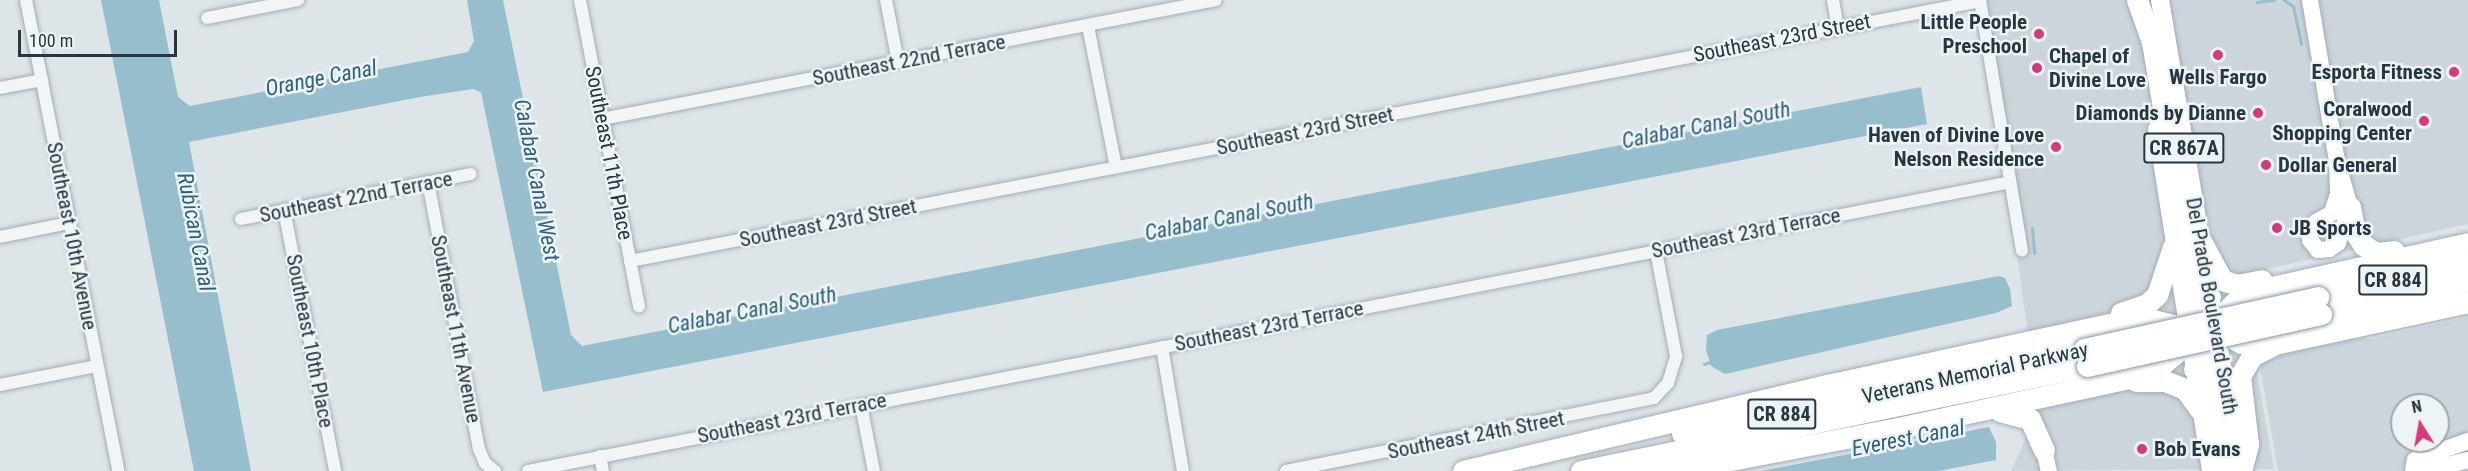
<!DOCTYPE html>
<style>
body{margin:0}
#map{position:relative;width:2468px;height:471px;overflow:hidden;background:#dee5e9;font-family:"Roboto Condensed",sans-serif}
div>[style]{position:absolute}
[style*='--x']{left:calc(var(--x)*1px);top:calc(var(--y)*1px);width:calc(var(--w)*1px);rotate:calc(var(--a)*1deg)}
.built>*{inset:0;background:#ccd5db}
.water>*{inset:0;background:#96becc}
.stream>*{height:3px;margin:-1.5px;padding:0 1.5px;transform-origin:1.5px;border-radius:1.5px;background:#96becc}
.roads{filter:drop-shadow(0 0 2px #a3adb3) drop-shadow(0 0 2px #a3adb3)}
.street>*{height:12px;margin:-6px;padding:0 6px;transform-origin:6px;border-radius:6px;background:#f1f5f7}
.secondary>*{height:16px;margin:-8px;padding:0 8px;transform-origin:8px;border-radius:8px;background:#fff}
.primary>*{height:18px;margin:-9px;padding:0 9px;transform-origin:9px;border-radius:9px;background:#fff}
.highway>*{height:21px;margin:-10.5px;padding:0 10.5px;transform-origin:10.5px;border-radius:10.5px;background:#fff}
.bridges{filter:drop-shadow(0 0 2px #8497a1) drop-shadow(0 0 2px #8497a1)}
.highway-bridge>*{height:21px;margin:-10.5px;padding:0 10.5px;transform-origin:10.5px;border-radius:10.5px;background:#fff}
.dots>*{width:16px;height:16px;translate:-50% -50%;box-sizing:border-box;border:3px solid #eef4f6;border-radius:50%}
span{translate:-50% -50%;white-space:nowrap;text-align:center;line-height:1.15;-webkit-text-stroke:5px #eef4f6;paint-order:stroke}
.shield-label span{padding:2px 4px;background:#eef4f6;border:2px solid;border-radius:4px;-webkit-text-stroke-width:0}
.shield-label{font-size:20px;color:#263741;font-weight:700}
.poi-label{font-size:21px;color:#263741;font-weight:700}
.right{translate:-100% -50%;text-align:right}
.left{translate:0 -50%;text-align:left}
.street-label{font-size:21px;color:#263741}
.water-label{font-size:22px;color:#2d6278;font-style:italic}
.north{position:absolute;left:2390px;top:393px;width:60px;height:60px;box-sizing:border-box;background:#eef4f6;border:2px solid #9ea8ae;border-radius:50%;rotate:349deg;font-size:16px;font-weight:700;line-height:24px;text-align:center;color:#263741}
.north::after{content:'';display:block;margin:auto;width:21px;height:27px;background:#d8397b;clip-path:polygon(50% 0,100% 100%,50% 72%,0 100%)}
.scale{position:absolute;left:18px;top:30px;width:159px;height:27px;box-sizing:border-box;border:3px solid #263741;border-top:0;padding-left:8px;font-size:18px;line-height:21px;white-space:nowrap;color:#263741;-webkit-text-stroke:4px #eef4f6;paint-order:stroke}
</style>
<div id="map">
<div class="built">
<div style="clip-path:polygon(1980px 0,2468px 0,2468px 224px,2240px 275px,2274px 469px,2011px 471px,2039px 409px)"></div>
<div style="clip-path:polygon(evenodd,2468px 317px,2468px 434px,2406px 471px,2278px 471px,2260px 366px,2274px 352px,2336px 338px,2370px 339px,2468px 317px,2402px 405px,2438px 405px,2438px 441px,2402px 441px,2402px 405px)"></div>
</div>
<div class="water">
<div style="clip-path:polygon(101px 0,159px 0,178px 97px,190px 106px,468px 52px,474px 41px,467px 0,503px 0,571px 335px,582px 346px,1921px 87px,1927px 124px,543px 392px,481px 92px,473px 89px,420px 97px,189px 142px,251px 471px,194px 471px)"></div>
<div style="clip-path:polygon(1999px 276px,2005px 278px,2010px 289px,2012px 306px,1996px 313px,1725px 374px,1711px 366px,1706px 350px,1707px 335px,1717px 330px)"></div>
<div style="clip-path:polygon(1989px 427px,1996px 442px,1996px 460px,1938px 471px,1761px 471px)"></div>
</div>
<div class="stream">
<div style="--x:2284;--y:0;--w:11;--a:34"></div>
<div style="--x:2293;--y:6;--w:39;--a:78"></div>
<div style="--x:2257;--y:2;--w:17;--a:-7"></div>
<div style="--x:2032;--y:228;--w:25;--a:85"></div>
<div style="--x:1704;--y:364;--w:6;--a:-18"></div>
</div>
<div class="roads">
<div class="street">
<div style="--x:26;--y:0;--w:480;--a:78.9"></div>
<div style="--x:580;--y:0;--w:312;--a:79.1"></div>
<div style="--x:886;--y:0;--w:63;--a:79"></div>
<div style="--x:1833;--y:0;--w:27;--a:80"></div>
<div style="--x:1980;--y:0;--w:254;--a:80.5"></div>
<div style="--x:207;--y:18;--w:93;--a:-11.2"></div>
<div style="--x:1088;--y:26;--w:144;--a:78.8"></div>
<div style="--x:0;--y:88;--w:43;--a:-10.8"></div>
<div style="--x:602;--y:119;--w:625;--a:-10.97"></div>
<div style="--x:428;--y:182;--w:272;--a:79.2"></div>
<div style="--x:479;--y:449;--w:15;--a:67"></div>
<div style="--x:485;--y:463;--w:13;--a:39"></div>
<div style="--x:284;--y:210;--w:266;--a:78.9"></div>
<div style="--x:241;--y:219;--w:234;--a:-11.1"></div>
<div style="--x:0;--y:237;--w:70;--a:-11.5"></div>
<div style="--x:630;--y:261;--w:1375;--a:-10.9"></div>
<div style="--x:1162;--y:347;--w:126;--a:80.4"></div>
<div style="--x:0;--y:385;--w:99;--a:-11.1"></div>
<div style="--x:861;--y:405;--w:67;--a:78.9"></div>
<div style="--x:600;--y:456;--w:15;--a:79"></div>
<div style="--x:528;--y:471;--w:1510;--a:-11.03"></div>
<div style="--x:1286;--y:471;--w:375;--a:-11.2"></div>
<div style="--x:1654;--y:398;--w:21;--a:-47"></div>
<div style="--x:1668;--y:383;--w:28;--a:-73"></div>
<div style="--x:1676;--y:356;--w:107;--a:-100.8"></div>
</div>
<div class="secondary">
<div style="--x:2310;--y:0;--w:163;--a:80.5"></div>
<div style="--x:2337;--y:161;--w:33;--a:88"></div>
<div style="--x:2338;--y:194;--w:20;--a:108"></div>
<div style="--x:2332;--y:213;--w:18;--a:151"></div>
<div style="--x:2316;--y:222;--w:11;--a:124"></div>
<div style="--x:2310;--y:231;--w:9;--a:90"></div>
<div style="--x:2310;--y:240;--w:13;--a:51"></div>
<div style="--x:2318;--y:250;--w:11;--a:-5"></div>
<div style="--x:2329;--y:249;--w:11;--a:-34"></div>
<div style="--x:2338;--y:243;--w:38;--a:-72"></div>
<div style="--x:2350;--y:207;--w:48;--a:-105.8"></div>
<div style="--x:2044;--y:450;--w:22;--a:77"></div>
<div style="--x:2413;--y:471;--w:11;--a:-80"></div>
<div style="--x:2415;--y:460;--w:56;--a:-19.7"></div>
<div style="--x:2423;--y:471;--w:46;--a:-13.7"></div>
</div>
<div class="primary">
<div style="--x:2160;--y:0;--w:478;--a:80.4"></div>
<div style="--x:2157;--y:129;--w:346;--a:81"></div>
</div>
<div class="highway">
<div style="--x:2137;--y:0;--w:45;--a:70.3"></div>
<div style="--x:2152;--y:42;--w:248;--a:80.5"></div>
<div style="--x:2193;--y:287;--w:47;--a:62.4"></div>
<div style="--x:2215;--y:329;--w:30;--a:28"></div>
<div style="--x:2241;--y:343;--w:24;--a:7"></div>
<div style="--x:2265;--y:346;--w:208;--a:-12.2"></div>
<div style="--x:2350;--y:207;--w:25;--a:79"></div>
<div style="--x:2355;--y:232;--w:15;--a:58"></div>
<div style="--x:2363;--y:245;--w:15;--a:32"></div>
<div style="--x:2376;--y:253;--w:18;--a:-6"></div>
<div style="--x:2201;--y:241;--w:44;--a:61.7"></div>
<div style="--x:2222;--y:280;--w:16;--a:18"></div>
<div style="--x:2237;--y:285;--w:25;--a:-11"></div>
<div style="--x:2318;--y:297;--w:154;--a:-12.4"></div>
<div style="--x:2121;--y:313;--w:28;--a:-19"></div>
<div style="--x:2147;--y:304;--w:13;--a:-42"></div>
<div style="--x:2157;--y:295;--w:51;--a:-71.6"></div>
<div style="--x:2321;--y:314;--w:151;--a:-12.7"></div>
<div style="--x:2194;--y:369;--w:53;--a:-64.4"></div>
<div style="--x:2217;--y:321;--w:25;--a:-47"></div>
<div style="--x:2234;--y:303;--w:23;--a:-31"></div>
<div style="--x:2254;--y:291;--w:219;--a:-12.6"></div>
<div style="--x:2136;--y:381;--w:29;--a:0"></div>
<div style="--x:2165;--y:381;--w:22;--a:22"></div>
<div style="--x:2185;--y:389;--w:26;--a:54"></div>
<div style="--x:2000;--y:411;--w:31;--a:15"></div>
<div style="--x:2030;--y:419;--w:34;--a:66"></div>
<div style="--x:1682;--y:433;--w:411;--a:-11.8"></div>
<div style="--x:1463;--y:471;--w:374;--a:-13.3"></div>
<div style="--x:1827;--y:385;--w:321;--a:-12.2"></div>
<div style="--x:2141;--y:317;--w:37;--a:14"></div>
<div style="--x:2177;--y:326;--w:33;--a:43"></div>
<div style="--x:2201;--y:348;--w:19;--a:65"></div>
<div style="--x:2209;--y:365;--w:108;--a:79.8"></div>
<div style="--x:1581;--y:471;--w:517;--a:-11.72"></div>
<div style="--x:1646;--y:471;--w:75;--a:-6.9"></div>
<div style="--x:1720;--y:462;--w:181;--a:-10.8"></div>
<div style="--x:1898;--y:428;--w:247;--a:-12.2"></div>
<div style="--x:2139;--y:376;--w:19;--a:-21"></div>
<div style="--x:2157;--y:369;--w:30;--a:-41"></div>
<div style="--x:2180;--y:349;--w:39;--a:-55"></div>
<div style="--x:2202;--y:317;--w:22;--a:-69"></div>
<div style="--x:2241;--y:471;--w:28;--a:-75"></div>
<div style="--x:2248;--y:444;--w:68;--a:-96.7"></div>
<div style="--x:2240;--y:376;--w:23;--a:-59"></div>
<div style="--x:2252;--y:356;--w:22;--a:-27"></div>
</div>
</div>
<div class="bridges">
<div class="highway-bridge">
<div style="--x:2084;--y:349;--w:240;--a:-12.5"></div>
<div style="--x:2087;--y:366;--w:240;--a:-12.5"></div>
</div>
</div>
<div class="dots">
<div style="left:2039px;top:34px;background:#d8397b"></div>
<div style="left:2218px;top:55px;background:#d8397b"></div>
<div style="left:2037px;top:68px;background:#d8397b"></div>
<div style="left:2454px;top:72px;background:#d8397b"></div>
<div style="left:2258px;top:113px;background:#d8397b"></div>
<div style="left:2424px;top:121px;background:#d8397b"></div>
<div style="left:2056px;top:147px;background:#d8397b"></div>
<div style="left:2266px;top:165px;background:#d8397b"></div>
<div style="left:2277px;top:228px;background:#d8397b"></div>
<div style="left:2142px;top:449px;background:#d8397b"></div>
</div>
<div class="shield-label">
<span style="left:2184px;top:148px">CR 867A</span>
<span style="left:2393px;top:280px">CR 884</span>
<span style="left:1782px;top:414px">CR 884</span>
</div>
<div class="poi-label">
<span class="right" style="left:2027px;top:34px">Little People<br>Preschool</span>
<span class="left" style="left:2049px;top:68px">Chapel of<br>Divine Love</span>
<span class="right" style="left:2442px;top:72px">Esporta Fitness</span>
<span style="left:2218px;top:77px">Wells Fargo</span>
<span class="right" style="left:2412px;top:121px">Coralwood<br>Shopping Center</span>
<span class="right" style="left:2246px;top:113px">Diamonds by Dianne</span>
<span class="right" style="left:2044px;top:147px">Haven of Divine Love<br>Nelson Residence</span>
<span class="left" style="left:2278px;top:165px">Dollar General</span>
<span class="left" style="left:2289px;top:228px">JB Sports</span>
<span class="left" style="left:2154px;top:449px">Bob Evans</span>
</div>
<div class="street-label">
<span style="left:1782px;top:38px;rotate:-11deg">Southeast 23rd Street</span>
<span style="left:909px;top:60px;rotate:-11deg">Southeast 22nd Terrace</span>
<span style="left:1305px;top:131px;rotate:-11deg">Southeast 23rd Street</span>
<span style="left:609px;top:153px;rotate:79deg">Southeast 11th Place</span>
<span style="left:356px;top:197px;rotate:-11deg">Southeast 22nd Terrace</span>
<span style="left:828px;top:223px;rotate:-11deg">Southeast 23rd Street</span>
<span style="left:1746px;top:233px;rotate:-11deg">Southeast 23rd Terrace</span>
<span style="left:72px;top:236px;rotate:79deg">Southeast 10th Avenue</span>
<span style="left:2212px;top:306px;rotate:80deg">Del Prado Boulevard South</span>
<span style="left:1269px;top:326px;rotate:-11deg">Southeast 23rd Terrace</span>
<span style="left:456px;top:329px;rotate:79deg">Southeast 11th Avenue</span>
<span style="left:310px;top:341px;rotate:79deg">Southeast 10th Place</span>
<span style="left:1975px;top:373px;rotate:-12deg">Veterans Memorial Parkway</span>
<span style="left:792px;top:418px;rotate:-11deg">Southeast 23rd Terrace</span>
<span style="left:1476px;top:435px;rotate:-11deg">Southeast 24th Street</span>
</div>
<div class="water-label">
<span style="left:321px;top:78px;rotate:-11deg">Orange Canal</span>
<span style="left:1706px;top:125px;rotate:-11deg">Calabar Canal South</span>
<span style="left:537px;top:180px;rotate:79deg">Calabar Canal West</span>
<span style="left:1229px;top:217px;rotate:-11deg">Calabar Canal South</span>
<span style="left:196px;top:232px;rotate:79deg">Rubican Canal</span>
<span style="left:752px;top:310px;rotate:-11deg">Calabar Canal South</span>
<span style="left:1908px;top:438px;rotate:-11deg">Everest Canal</span>
</div>
<div class="north">N</div>
<div class="scale">100 m</div>
</div>
